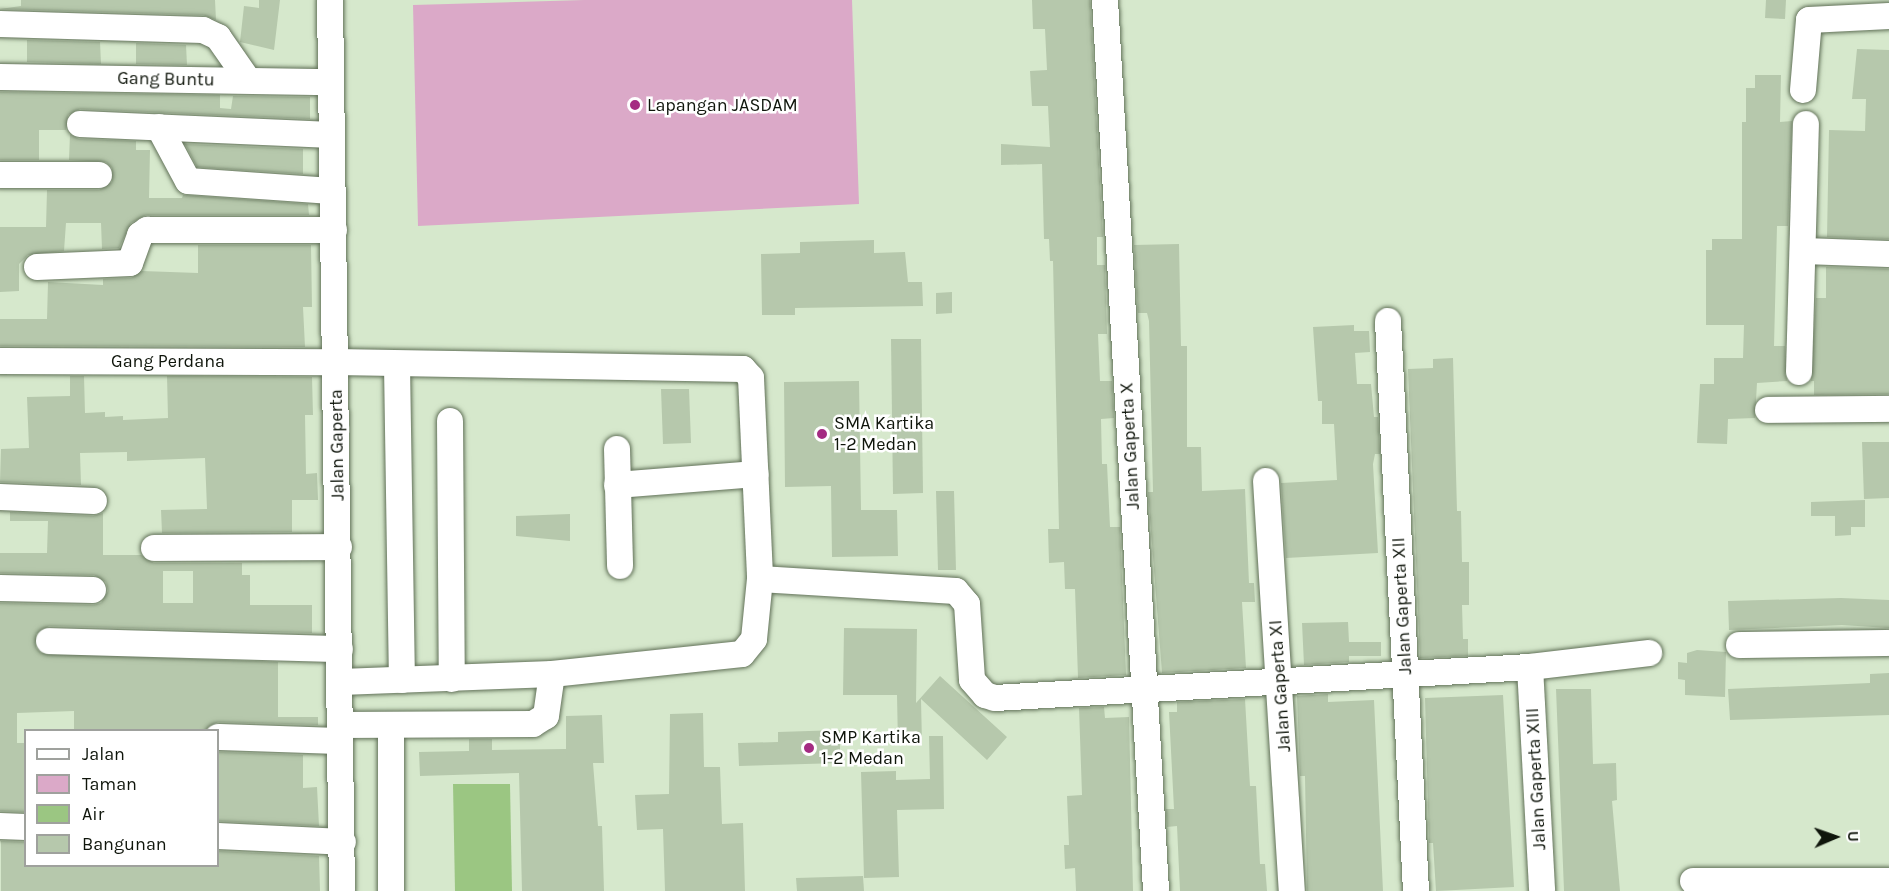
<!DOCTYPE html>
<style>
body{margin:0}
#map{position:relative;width:1889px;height:891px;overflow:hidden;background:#d6e8cc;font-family:Karla,sans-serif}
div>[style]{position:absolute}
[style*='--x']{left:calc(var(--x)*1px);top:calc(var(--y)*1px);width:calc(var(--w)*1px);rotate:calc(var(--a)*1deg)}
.green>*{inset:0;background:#dba9c8}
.water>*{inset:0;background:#9bc682}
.building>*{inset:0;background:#b6c8ac}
.roads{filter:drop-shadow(0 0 2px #617158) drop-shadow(0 0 2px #617158)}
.minor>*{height:26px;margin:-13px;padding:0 13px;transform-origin:13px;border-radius:13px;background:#fff}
.dots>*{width:16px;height:16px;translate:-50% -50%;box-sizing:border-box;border:3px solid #fff;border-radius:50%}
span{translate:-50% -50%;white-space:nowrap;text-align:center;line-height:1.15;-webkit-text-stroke:5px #fff;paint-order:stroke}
.street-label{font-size:18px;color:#0f150b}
.poi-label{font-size:18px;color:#0f150b}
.left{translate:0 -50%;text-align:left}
.legend{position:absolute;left:24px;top:729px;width:195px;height:138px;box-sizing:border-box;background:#fff;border:2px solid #9fa19d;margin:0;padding:8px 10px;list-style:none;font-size:18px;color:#0f150b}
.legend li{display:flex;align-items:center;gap:12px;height:30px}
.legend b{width:30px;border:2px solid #9fa19d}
.north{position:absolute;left:1805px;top:807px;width:60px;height:60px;-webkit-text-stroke:4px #fff;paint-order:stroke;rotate:88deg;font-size:16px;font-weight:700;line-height:24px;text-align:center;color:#0f150b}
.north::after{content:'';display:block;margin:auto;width:21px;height:27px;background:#0f150b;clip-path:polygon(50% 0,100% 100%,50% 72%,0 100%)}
</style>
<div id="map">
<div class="green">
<div style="clip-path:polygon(584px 0,852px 0,859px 204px,418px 226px,413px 5px)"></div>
</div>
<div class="water">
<div style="clip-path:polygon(453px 784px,510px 784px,512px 891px,455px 891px)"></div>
</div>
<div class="building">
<div style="clip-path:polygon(21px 0,215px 0,216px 20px,203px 15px,0 9px,21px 6px)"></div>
<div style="clip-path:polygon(259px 0,280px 0,274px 50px,240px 42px,244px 6px,259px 8px)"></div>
<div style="clip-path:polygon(1032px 0,1090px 0,1103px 237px,1097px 237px,1097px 265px,1105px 265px,1107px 334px,1098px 334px,1100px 381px,1112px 381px,1114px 418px,1101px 419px,1102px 464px,1107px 464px,1110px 527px,1120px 527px,1126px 675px,1078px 678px,1075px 589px,1065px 589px,1064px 562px,1049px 563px,1048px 529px,1059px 529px,1053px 261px,1050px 261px,1049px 239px,1044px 239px,1042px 164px,1001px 165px,1001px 144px,1050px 147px,1048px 106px,1032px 106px,1030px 71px,1047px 70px,1045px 29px,1033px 29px)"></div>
<div style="clip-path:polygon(1766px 0,1786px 0,1785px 19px,1765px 18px)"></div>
<div style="clip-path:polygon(27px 40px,100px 42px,101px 64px,27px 62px)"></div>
<div style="clip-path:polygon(136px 43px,186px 45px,187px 65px,136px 64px)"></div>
<div style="clip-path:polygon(1857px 49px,1889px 50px,1889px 239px,1827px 237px,1829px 130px,1865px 131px,1866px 99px,1852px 99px)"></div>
<div style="clip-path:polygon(1755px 75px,1781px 75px,1780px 122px,1792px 121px,1788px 226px,1777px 226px,1774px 346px,1785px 346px,1787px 381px,1757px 383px,1755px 418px,1728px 419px,1727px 444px,1697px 443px,1700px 384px,1714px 384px,1714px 358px,1743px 358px,1744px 325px,1706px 325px,1706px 250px,1712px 250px,1712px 239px,1742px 239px,1742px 122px,1746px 122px,1746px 88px,1755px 88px)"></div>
<div style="clip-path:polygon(0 92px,220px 95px,220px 108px,231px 109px,233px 96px,310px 97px,310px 119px,80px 109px,68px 115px,66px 130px,39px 130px,39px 160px,0 160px)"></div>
<div style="clip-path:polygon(70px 134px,79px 139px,136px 141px,136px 150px,150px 150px,149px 198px,182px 198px,183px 195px,308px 204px,309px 215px,146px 215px,131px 223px,119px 248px,102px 249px,101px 223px,66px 223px,64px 251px,28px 255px,19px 264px,19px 291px,0 292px,0 227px,46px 227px,47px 190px,99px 190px,112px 182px,112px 168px,106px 162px,69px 160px)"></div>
<div style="clip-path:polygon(185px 144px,303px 149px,303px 174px,197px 167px)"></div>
<div style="clip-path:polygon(874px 240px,874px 253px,905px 252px,908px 282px,922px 282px,923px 306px,795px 308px,795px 315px,762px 315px,761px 254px,800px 253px,800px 242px)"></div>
<div style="clip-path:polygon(1179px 244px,1181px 346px,1187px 346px,1187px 447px,1201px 447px,1202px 491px,1245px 489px,1249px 583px,1254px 583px,1255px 602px,1242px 602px,1246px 668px,1162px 673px,1148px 492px,1153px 492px,1149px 321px,1147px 313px,1138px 313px,1134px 245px)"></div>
<div style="clip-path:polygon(198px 245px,311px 245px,312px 307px,303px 307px,305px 347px,0 346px,0 319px,47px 319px,48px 282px,103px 285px,103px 279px,131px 278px,142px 271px,198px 273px)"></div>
<div style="clip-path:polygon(1826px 267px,1889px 269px,1889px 394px,1814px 395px,1814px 381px,1811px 381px,1816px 298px,1826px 298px)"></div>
<div style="clip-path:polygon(952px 292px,952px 313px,936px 314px,936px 293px)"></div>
<div style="clip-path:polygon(1354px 325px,1354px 331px,1369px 331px,1370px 352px,1355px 353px,1357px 384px,1371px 384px,1374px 417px,1378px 417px,1380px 454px,1375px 454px,1373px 464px,1378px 553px,1286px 558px,1281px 483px,1337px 480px,1334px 424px,1322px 424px,1322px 401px,1318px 401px,1313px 327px)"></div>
<div style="clip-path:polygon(891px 339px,921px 339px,923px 493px,893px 494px)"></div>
<div style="clip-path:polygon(1453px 358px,1457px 511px,1461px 511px,1462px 562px,1469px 562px,1469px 605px,1462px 605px,1463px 639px,1468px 639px,1468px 656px,1420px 658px,1408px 369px,1433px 368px,1433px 359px)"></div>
<div style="clip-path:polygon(70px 376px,84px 376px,85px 413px,105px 412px,105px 417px,123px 416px,123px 420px,168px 418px,167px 376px,312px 377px,313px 415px,305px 415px,306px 474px,317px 473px,318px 500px,292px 500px,292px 532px,162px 533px,161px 510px,207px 509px,205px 458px,127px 461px,127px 452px,80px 453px,81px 485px,0 482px,1px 449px,29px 448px,27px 397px,70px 396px)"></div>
<div style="clip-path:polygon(859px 381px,861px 510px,897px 510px,898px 556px,832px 557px,831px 486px,785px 487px,784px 382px)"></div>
<div style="clip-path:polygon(661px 389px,689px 389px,691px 443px,663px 444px)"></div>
<div style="clip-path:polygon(1862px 442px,1889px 442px,1889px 498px,1864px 499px)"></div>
<div style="clip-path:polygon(936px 491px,954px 491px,956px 570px,938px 570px)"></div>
<div style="clip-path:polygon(1865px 500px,1865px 527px,1851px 527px,1851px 535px,1835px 536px,1835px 516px,1811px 516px,1811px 502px)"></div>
<div style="clip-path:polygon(evenodd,10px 512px,93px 516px,103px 513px,103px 555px,141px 555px,154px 563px,242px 563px,242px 575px,250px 575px,250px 605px,312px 605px,312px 633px,49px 626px,36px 634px,36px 648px,41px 653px,278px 662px,278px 717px,318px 717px,318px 725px,218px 722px,205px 730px,74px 730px,74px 711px,17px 713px,17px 743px,26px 743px,26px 812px,0 811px,0 603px,93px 605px,101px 603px,108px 591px,106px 582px,94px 575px,0 573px,0 553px,47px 553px,48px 521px,10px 521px,10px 512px,163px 571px,193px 571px,193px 603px,163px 603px,163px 571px)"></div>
<div style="clip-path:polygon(570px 514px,570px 541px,516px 536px,516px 516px)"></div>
<div style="clip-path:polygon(1841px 598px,1889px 600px,1889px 628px,1842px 625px,1729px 630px,1728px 601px)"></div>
<div style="clip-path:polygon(1348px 622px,1349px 642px,1381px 642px,1381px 656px,1349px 656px,1349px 662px,1304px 665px,1302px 623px)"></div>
<div style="clip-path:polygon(844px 628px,917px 629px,916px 703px,940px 676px,1007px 737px,987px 760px,921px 699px,922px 744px,898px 745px,897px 695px,843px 695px)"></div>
<div style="clip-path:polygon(1697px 650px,1726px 652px,1725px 697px,1685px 695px,1685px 680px,1678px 679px,1678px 662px,1687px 663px,1687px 653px)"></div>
<div style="clip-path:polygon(1889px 673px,1889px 715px,1730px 720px,1728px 689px,1870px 683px,1870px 674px)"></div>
<div style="clip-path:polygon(1556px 689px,1591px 689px,1593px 764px,1616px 763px,1617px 800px,1612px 801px,1620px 891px,1564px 891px)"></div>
<div style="clip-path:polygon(1328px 694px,1328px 702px,1374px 700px,1383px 891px,1307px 891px,1305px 776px,1300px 776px,1297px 696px)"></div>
<div style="clip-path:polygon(1503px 695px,1514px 887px,1436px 891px,1433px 843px,1429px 843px,1425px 698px)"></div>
<div style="clip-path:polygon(1245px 699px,1250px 786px,1256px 786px,1260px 864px,1265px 864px,1267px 891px,1180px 891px,1177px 826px,1167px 827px,1166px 809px,1174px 809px,1169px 712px,1177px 712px,1177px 702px)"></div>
<div style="clip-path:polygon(1104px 707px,1105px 718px,1129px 717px,1133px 891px,1076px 891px,1075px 868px,1065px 869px,1064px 845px,1069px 845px,1067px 796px,1082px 795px,1079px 708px)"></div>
<div style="clip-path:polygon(703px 713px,704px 767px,720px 767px,722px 824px,743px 823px,745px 891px,665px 891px,663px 829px,637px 830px,635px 795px,669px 794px,670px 714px)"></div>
<div style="clip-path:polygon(602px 715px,604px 763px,593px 763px,598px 826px,602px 826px,604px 891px,522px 891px,519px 773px,420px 776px,419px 752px,469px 751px,469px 739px,492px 739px,492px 750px,566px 749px,566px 716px)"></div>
<div style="clip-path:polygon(840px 730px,840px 763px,739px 766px,738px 743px,778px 742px,778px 732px)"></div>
<div style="clip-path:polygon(929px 736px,943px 736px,944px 809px,897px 810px,899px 877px,864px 878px,861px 772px,896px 771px,896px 780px,930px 779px)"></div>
<div style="clip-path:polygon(218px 752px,303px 755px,303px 788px,317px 787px,319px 826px,218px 821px)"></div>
<div style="clip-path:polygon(1px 841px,26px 842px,26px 866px,218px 866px,218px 851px,319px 856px,320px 891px,1px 891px)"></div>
<div style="clip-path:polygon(863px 876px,864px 891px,797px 891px,796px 878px)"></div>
</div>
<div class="roads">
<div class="minor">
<div style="--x:330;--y:0;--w:891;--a:89.23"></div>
<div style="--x:1105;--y:0;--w:892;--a:86.72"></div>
<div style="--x:0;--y:24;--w:203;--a:1.7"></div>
<div style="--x:203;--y:30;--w:17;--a:25"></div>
<div style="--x:218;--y:37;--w:52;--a:55.1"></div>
<div style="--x:0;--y:77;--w:331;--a:0.9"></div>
<div style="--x:1803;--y:90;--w:70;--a:-85.1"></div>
<div style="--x:1809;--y:20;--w:80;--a:-2.9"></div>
<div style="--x:80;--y:124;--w:252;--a:2.5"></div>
<div style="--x:159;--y:127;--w:61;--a:61.8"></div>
<div style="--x:188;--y:181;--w:144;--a:4"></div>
<div style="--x:0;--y:175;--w:99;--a:0"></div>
<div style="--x:1803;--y:251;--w:86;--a:2"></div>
<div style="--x:37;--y:267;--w:93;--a:-2.5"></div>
<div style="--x:130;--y:263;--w:30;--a:-70"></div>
<div style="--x:140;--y:235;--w:9;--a:-36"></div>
<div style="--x:147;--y:230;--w:187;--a:0"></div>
<div style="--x:1388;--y:321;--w:571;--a:87.19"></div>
<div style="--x:0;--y:361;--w:336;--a:0.2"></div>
<div style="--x:336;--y:362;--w:407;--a:1"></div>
<div style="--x:743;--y:369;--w:12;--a:48"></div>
<div style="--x:751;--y:378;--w:201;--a:87.4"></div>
<div style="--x:397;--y:365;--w:315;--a:89.1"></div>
<div style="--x:1799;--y:372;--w:248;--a:-88.4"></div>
<div style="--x:1768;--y:410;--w:121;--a:-0.5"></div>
<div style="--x:450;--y:421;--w:258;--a:89.6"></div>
<div style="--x:617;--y:449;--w:117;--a:88.5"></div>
<div style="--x:1266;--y:481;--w:411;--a:86.4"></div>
<div style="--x:617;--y:485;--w:139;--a:-4.5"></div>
<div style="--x:0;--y:497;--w:94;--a:2.4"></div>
<div style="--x:154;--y:548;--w:185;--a:-0.3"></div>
<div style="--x:0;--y:588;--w:93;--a:1.2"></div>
<div style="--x:49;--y:641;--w:291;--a:1.6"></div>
<div style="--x:1739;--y:645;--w:150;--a:-0.8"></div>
<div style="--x:1530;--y:667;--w:224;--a:86.9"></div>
<div style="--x:341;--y:682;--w:211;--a:-2.2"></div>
<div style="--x:552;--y:674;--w:191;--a:-6"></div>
<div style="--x:742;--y:654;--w:19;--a:-51"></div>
<div style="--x:754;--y:639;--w:60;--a:-84.3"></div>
<div style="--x:760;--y:579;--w:196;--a:3.5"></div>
<div style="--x:956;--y:591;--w:17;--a:50"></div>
<div style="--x:967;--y:604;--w:76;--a:86.2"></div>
<div style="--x:972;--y:680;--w:20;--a:49"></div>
<div style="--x:985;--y:695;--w:10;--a:17"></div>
<div style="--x:995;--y:698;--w:536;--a:-3.32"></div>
<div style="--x:1530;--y:667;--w:120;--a:-6.7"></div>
<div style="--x:340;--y:725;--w:193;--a:-0.3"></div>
<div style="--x:533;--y:724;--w:15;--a:-32"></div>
<div style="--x:546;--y:716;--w:42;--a:-81.9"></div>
<div style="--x:218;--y:737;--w:122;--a:1.9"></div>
<div style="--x:0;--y:826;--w:26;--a:2"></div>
<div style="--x:218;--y:836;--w:125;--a:2.7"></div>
<div style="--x:1693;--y:881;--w:196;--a:0"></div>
<div style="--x:391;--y:891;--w:166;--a:-90"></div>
</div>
</div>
<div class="dots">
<div style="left:635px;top:105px;background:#a42b82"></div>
<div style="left:822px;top:434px;background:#a42b82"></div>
<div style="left:809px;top:748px;background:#a42b82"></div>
</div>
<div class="street-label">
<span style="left:166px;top:79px;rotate:1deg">Gang Buntu</span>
<span style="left:168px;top:361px">Gang Perdana</span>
<span style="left:337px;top:445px;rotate:-91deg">Jalan Gaperta</span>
<span style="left:1130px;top:446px;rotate:-93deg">Jalan Gaperta X</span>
<span style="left:1402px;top:606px;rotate:-93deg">Jalan Gaperta XII</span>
<span style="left:1280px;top:686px;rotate:-94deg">Jalan Gaperta XI</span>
<span style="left:1536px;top:779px;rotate:-93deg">Jalan Gaperta XIII</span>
</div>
<div class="poi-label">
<span class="left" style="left:647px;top:105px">Lapangan JASDAM</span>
<span class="left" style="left:834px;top:434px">SMA Kartika<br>1-2 Medan</span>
<span class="left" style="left:821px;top:748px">SMP Kartika<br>1-2 Medan</span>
</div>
<ul class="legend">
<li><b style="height:8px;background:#fff"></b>Jalan</li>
<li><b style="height:16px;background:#dba9c8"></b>Taman</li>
<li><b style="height:16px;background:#9bc682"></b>Air</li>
<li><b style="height:16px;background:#b6c8ac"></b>Bangunan</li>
</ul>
<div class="north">U</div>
</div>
